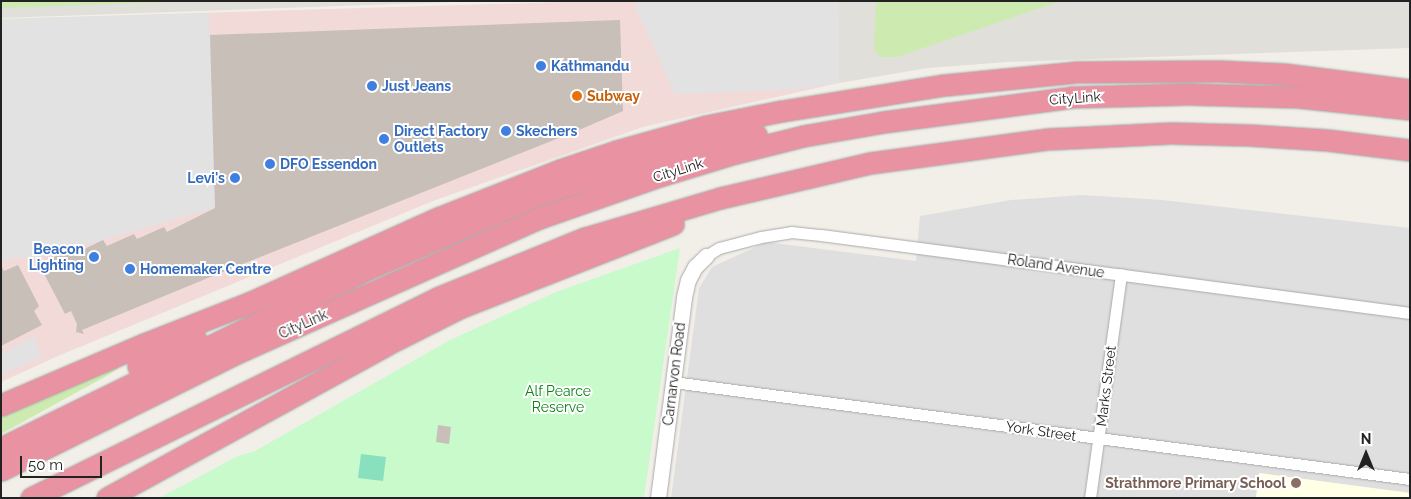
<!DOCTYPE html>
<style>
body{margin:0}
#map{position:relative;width:1411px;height:499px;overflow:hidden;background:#f2efe9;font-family:Raleway,sans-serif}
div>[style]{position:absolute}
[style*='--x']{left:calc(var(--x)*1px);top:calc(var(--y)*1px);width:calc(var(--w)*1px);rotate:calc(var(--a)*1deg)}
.residential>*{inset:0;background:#e0dfdf}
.commercial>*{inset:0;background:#f2dad9}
.education>*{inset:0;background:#ffffe5}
.airport>*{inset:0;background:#e1dfda}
.grass>*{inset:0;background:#cdebb0}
.park>*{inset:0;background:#c8facc}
.pitch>*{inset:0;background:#88e0be}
.parking>*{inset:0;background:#e2e2e2}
.building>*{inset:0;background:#c7bfb8}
.roads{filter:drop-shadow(0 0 1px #a9a9a9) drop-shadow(0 0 1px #a9a9a9)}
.minor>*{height:11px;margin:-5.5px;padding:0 5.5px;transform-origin:5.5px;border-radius:5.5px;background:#fff}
.tertiary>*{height:15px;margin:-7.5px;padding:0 7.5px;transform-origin:7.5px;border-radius:7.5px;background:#fff}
.motorway>*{height:21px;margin:-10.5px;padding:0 10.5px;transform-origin:10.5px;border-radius:10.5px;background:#e892a2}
.dots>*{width:14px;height:14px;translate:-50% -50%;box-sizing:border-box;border:2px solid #fff;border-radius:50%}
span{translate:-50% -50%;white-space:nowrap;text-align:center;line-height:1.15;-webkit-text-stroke:4px #fff;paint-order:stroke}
.shop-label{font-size:14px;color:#366cbe;font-weight:700}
.left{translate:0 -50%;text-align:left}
.right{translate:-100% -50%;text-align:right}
.food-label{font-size:14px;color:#c56008;font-weight:700}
.street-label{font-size:14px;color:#222}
.park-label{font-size:14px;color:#0c8416}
.education-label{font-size:14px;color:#785e54;font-weight:700}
.frame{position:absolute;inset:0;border:2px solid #222;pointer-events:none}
.north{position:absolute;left:1341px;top:429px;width:50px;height:50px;-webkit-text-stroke:4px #fff;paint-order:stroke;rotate:0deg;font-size:14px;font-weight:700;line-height:20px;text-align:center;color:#222}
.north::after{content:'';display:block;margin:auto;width:18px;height:22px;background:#222;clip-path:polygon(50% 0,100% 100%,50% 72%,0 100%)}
.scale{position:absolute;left:20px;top:456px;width:82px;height:22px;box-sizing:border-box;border:2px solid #222;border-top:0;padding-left:6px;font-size:15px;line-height:18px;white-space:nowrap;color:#222;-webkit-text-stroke:4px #fff;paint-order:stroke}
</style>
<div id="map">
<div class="residential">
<div style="clip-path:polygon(1083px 195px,1162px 200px,1410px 228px,1410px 493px,1259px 473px,1256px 498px,671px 498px,699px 288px,712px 267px,766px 242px,916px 261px,920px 216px,1011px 200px)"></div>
</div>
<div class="commercial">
<div style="clip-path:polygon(595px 1px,838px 1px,839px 83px,643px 127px,433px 201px,58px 356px,1px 382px,1px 19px)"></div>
</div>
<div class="education">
<div style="clip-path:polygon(1259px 473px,1410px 493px,1410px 498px,1256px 498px)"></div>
</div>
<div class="airport">
<div style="clip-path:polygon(1px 1px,482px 1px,1px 18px)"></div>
<div style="clip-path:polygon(838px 1px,1410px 1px,1410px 48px,1007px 62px,928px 68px,839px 83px)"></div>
</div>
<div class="grass">
<div style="clip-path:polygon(1px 1px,195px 1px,1px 8px)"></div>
<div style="clip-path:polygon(876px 1px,1061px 1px,897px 57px,880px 57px,874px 49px)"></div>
<div style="clip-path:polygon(116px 363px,119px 368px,103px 378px,1px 434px,1px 415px)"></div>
</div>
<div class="park">
<div style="clip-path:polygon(680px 248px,644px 498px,161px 497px,238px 456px,255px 451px,450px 340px,556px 292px)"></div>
</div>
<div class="pitch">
<div style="clip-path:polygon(361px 454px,386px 457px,383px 481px,358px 478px)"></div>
</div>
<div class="parking">
<div style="clip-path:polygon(636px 1px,838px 1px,839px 83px,801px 89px,675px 94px,637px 11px)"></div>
<div style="clip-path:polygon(209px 13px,215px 208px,38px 258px,16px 258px,1px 261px,1px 19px)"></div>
<div style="clip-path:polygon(34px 337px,41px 357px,1px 375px,1px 354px)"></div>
</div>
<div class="building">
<div style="clip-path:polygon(620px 20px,623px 111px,579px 130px,220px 273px,82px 330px,84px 334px,76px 332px,77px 324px,71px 311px,65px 314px,39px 264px,71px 249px,74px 254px,103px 240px,107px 246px,134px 234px,137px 239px,164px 227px,167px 232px,215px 208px,210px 35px)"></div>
<div style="clip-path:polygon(1px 265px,4px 271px,18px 265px,39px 306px,34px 311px,42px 325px,1px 346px)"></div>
<div style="clip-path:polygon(438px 425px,451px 427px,449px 444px,436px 442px)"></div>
</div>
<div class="roads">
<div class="minor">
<div style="--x:706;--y:256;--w:15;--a:-32"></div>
<div style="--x:719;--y:248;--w:43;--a:-14.7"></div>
<div style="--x:761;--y:237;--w:30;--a:-9"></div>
<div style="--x:791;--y:232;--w:30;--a:6"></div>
<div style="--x:821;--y:235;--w:594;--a:7.54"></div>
<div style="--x:673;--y:382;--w:743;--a:7.5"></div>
<div style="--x:1090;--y:498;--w:226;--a:-82.1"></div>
</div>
<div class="tertiary">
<div style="--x:658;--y:498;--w:203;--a:-82.6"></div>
<div style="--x:684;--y:297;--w:17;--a:-77"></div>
<div style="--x:688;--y:280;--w:15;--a:-62"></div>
<div style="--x:695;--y:267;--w:16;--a:-45"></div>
</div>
<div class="motorway">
<div style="--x:138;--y:366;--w:64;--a:-27.8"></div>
<div style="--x:1;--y:405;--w:155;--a:-23.1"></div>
<div style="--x:144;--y:344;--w:115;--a:-21.4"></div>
<div style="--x:251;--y:302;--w:205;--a:-24.2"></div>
<div style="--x:438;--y:218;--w:131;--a:-21.5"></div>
<div style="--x:560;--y:170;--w:59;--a:-18.7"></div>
<div style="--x:616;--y:151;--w:93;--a:-15.5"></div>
<div style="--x:706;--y:126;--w:77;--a:-11.2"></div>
<div style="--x:782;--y:111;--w:165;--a:-9.1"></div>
<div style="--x:945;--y:85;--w:134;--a:-5.6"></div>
<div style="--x:1078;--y:72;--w:140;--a:-0.4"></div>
<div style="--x:1218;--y:71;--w:66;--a:2.6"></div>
<div style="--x:1284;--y:74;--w:127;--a:7.2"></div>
<div style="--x:1;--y:448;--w:408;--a:-26"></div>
<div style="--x:368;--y:269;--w:184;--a:-23.6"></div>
<div style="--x:537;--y:195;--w:98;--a:-17.9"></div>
<div style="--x:630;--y:165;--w:81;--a:-15.1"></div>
<div style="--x:708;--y:144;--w:49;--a:-10.6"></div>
<div style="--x:1;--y:470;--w:263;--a:-26.4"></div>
<div style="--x:237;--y:353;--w:331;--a:-24.1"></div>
<div style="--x:539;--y:218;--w:121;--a:-19.3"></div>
<div style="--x:653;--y:178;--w:86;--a:-17"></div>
<div style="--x:735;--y:153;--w:70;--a:-14"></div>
<div style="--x:803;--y:136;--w:81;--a:-9.9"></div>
<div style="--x:883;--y:122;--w:191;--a:-7.5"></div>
<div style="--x:1072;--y:97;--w:116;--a:-1.5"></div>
<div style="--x:1188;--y:94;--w:110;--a:1.6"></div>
<div style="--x:1298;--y:97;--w:113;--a:6.1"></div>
<div style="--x:31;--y:498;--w:453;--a:-26.2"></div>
<div style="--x:437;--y:298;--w:160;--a:-22.1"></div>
<div style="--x:585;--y:238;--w:141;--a:-16.5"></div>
<div style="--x:720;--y:198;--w:154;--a:-13.1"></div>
<div style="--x:870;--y:163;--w:180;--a:-7.7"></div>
<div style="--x:1048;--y:139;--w:123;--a:-2.8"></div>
<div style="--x:1171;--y:133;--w:78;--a:1.5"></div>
<div style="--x:1249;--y:135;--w:78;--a:3.7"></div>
<div style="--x:1327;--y:140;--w:84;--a:6.9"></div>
<div style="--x:107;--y:498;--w:320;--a:-28.7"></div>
<div style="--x:388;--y:344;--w:80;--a:-26.9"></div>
<div style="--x:459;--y:308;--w:230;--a:-21.4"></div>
</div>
</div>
<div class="dots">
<div style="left:541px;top:66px;background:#3f7fe0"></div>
<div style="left:372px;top:86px;background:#3f7fe0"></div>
<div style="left:577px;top:96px;background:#e8710a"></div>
<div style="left:506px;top:131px;background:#3f7fe0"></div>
<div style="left:384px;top:139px;background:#3f7fe0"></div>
<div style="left:270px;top:164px;background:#3f7fe0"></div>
<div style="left:235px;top:178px;background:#3f7fe0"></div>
<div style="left:94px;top:257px;background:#3f7fe0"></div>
<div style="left:130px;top:269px;background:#3f7fe0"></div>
<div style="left:1296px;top:483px;background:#8d6e63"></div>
</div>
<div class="shop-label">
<span class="left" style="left:551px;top:66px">Kathmandu</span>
<span class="left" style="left:382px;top:86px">Just Jeans</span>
<span class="left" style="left:394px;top:139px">Direct Factory<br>Outlets</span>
<span class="left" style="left:516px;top:131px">Skechers</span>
<span class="left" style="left:280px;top:164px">DFO Essendon</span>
<span class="right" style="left:225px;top:178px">Levi's</span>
<span class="right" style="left:84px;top:257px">Beacon<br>Lighting</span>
<span class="left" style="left:140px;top:269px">Homemaker Centre</span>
</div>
<div class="food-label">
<span class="left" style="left:587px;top:96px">Subway</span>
</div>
<div class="street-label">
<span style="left:1075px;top:98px;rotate:-4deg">CityLink</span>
<span style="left:678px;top:170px;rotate:-17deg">CityLink</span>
<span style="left:1056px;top:266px;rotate:8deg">Roland Avenue</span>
<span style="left:303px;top:324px;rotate:-24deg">CityLink</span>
<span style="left:674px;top:374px;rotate:-83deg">Carnarvon Road</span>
<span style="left:1106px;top:386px;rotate:-83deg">Marks Street</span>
<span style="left:1041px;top:431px;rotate:8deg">York Street</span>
</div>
<div class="park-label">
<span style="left:558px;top:399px">Alf Pearce<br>Reserve</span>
</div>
<div class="education-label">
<span class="right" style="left:1286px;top:483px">Strathmore Primary School</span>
</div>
<div class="frame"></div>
<div class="north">N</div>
<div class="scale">50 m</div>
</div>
